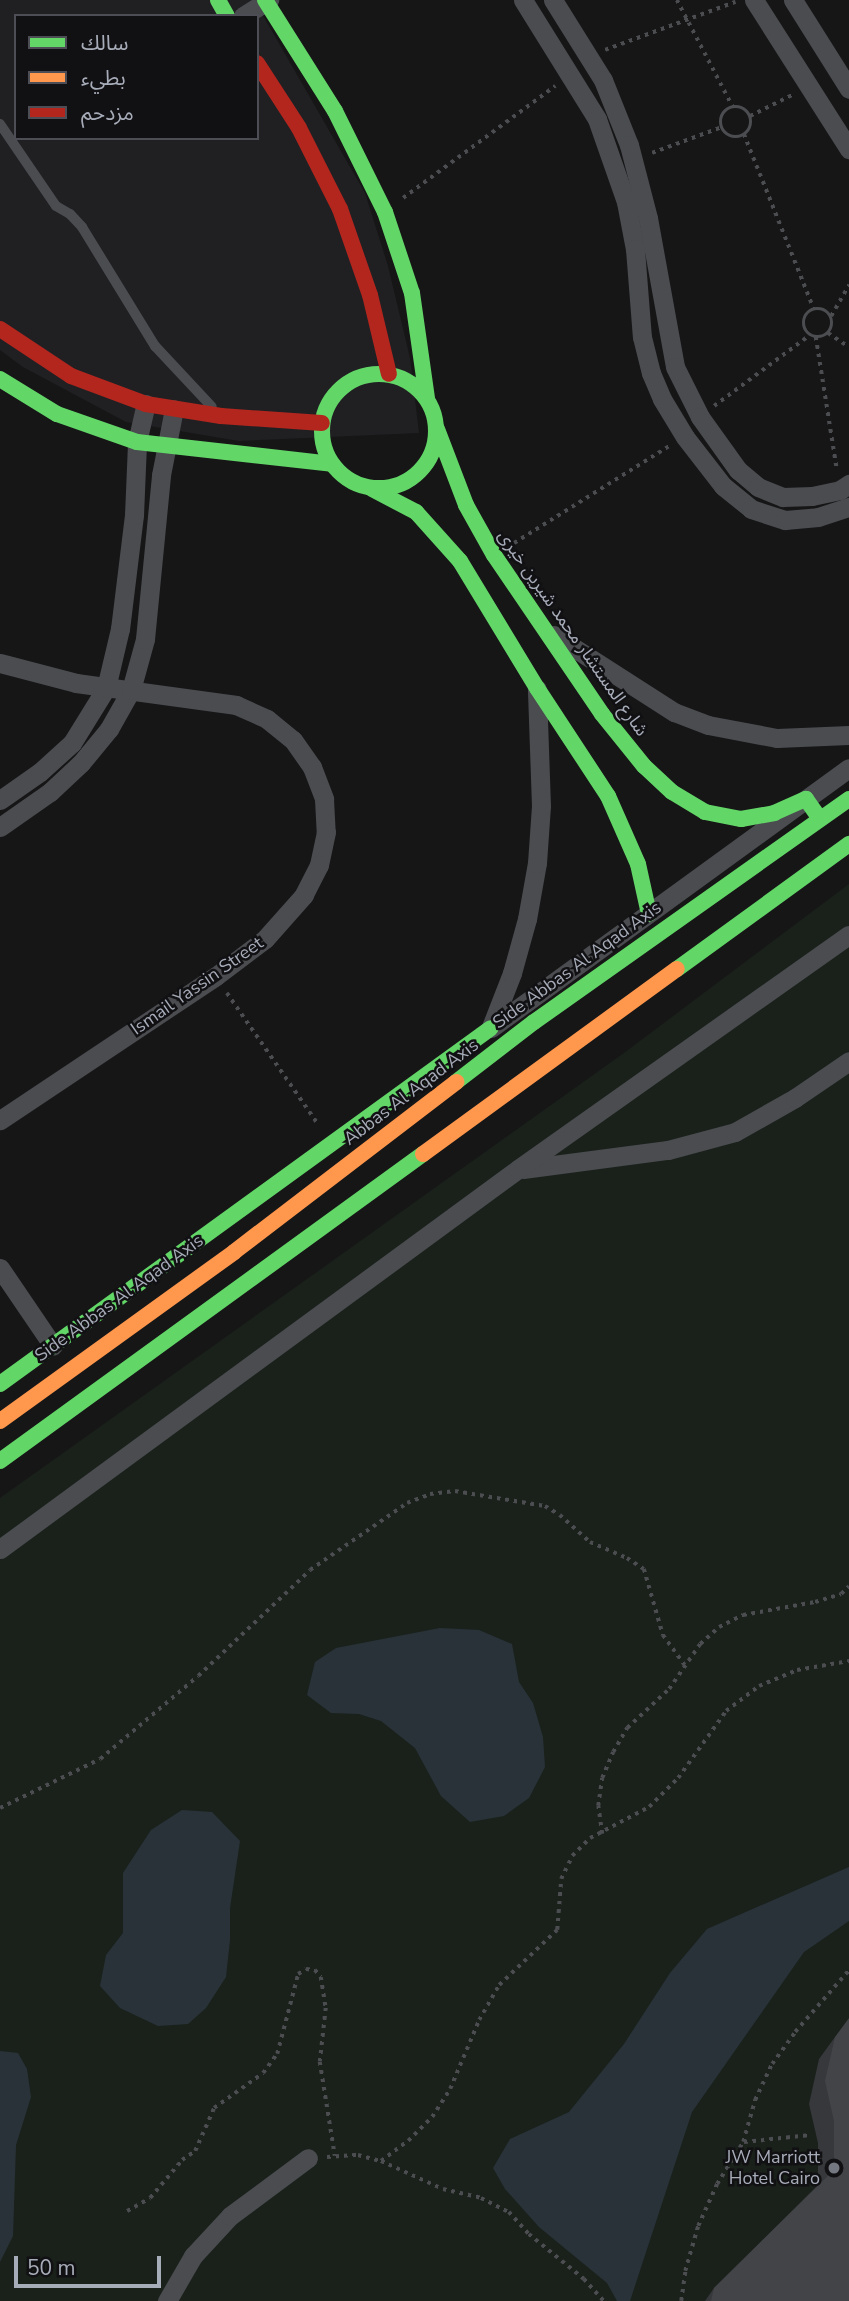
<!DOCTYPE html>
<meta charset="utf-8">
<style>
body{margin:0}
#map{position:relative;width:849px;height:2301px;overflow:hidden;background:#161617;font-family:"Nunito Sans","Noto Sans Arabic",sans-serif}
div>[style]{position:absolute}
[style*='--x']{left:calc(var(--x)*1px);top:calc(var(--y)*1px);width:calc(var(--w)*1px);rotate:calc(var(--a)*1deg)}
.built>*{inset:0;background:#202023}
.green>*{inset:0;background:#1a211b}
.water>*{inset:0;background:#293239}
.path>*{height:3.5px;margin-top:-1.75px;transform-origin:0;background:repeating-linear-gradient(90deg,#4c4d51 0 3.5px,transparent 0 8.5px)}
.path>.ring{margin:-1.75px;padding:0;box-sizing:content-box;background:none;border:3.5px solid #4c4d51;border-radius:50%}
.lane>*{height:10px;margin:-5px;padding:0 5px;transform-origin:5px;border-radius:5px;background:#4a4c50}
.street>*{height:19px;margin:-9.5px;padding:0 9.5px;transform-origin:9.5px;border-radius:9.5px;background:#4a4c50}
.fast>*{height:16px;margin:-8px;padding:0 8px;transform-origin:8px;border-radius:8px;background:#63d668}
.fast>.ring{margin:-8px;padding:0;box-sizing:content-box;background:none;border:16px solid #63d668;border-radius:50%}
.slow>*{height:16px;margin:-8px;padding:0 8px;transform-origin:8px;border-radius:8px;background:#ff974d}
.jam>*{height:16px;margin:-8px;padding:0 8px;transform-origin:8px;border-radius:8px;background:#b3261e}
.wall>*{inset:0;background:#37383b}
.building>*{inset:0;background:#434448}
.dots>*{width:19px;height:19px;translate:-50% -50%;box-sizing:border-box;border:4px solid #111013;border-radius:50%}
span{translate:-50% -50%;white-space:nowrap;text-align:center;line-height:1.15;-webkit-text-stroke:5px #111013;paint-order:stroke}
.street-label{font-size:18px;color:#a7acb9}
.poi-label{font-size:18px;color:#a7acb9}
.right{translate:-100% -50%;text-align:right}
.legend{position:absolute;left:14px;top:14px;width:245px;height:126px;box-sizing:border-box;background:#111013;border:2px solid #4d4e55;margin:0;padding:9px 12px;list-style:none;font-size:21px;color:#a7acb9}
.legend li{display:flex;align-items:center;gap:14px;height:35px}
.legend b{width:35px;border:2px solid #4d4e55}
.scale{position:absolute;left:14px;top:2256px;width:147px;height:32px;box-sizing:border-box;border:4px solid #a7acb9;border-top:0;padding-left:9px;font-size:21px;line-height:24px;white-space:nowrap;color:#a7acb9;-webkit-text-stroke:5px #111013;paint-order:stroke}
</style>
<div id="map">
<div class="built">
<div style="clip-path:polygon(evenodd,0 0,254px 0,365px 193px,388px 266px,410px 358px,419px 433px,239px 441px,126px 422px,23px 367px,0 350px,0 0,16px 16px,257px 16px,257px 138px,16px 138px,16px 16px)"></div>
</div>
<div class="green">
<div style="clip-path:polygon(849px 884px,849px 2301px,0 2301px,0 1498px,624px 1053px)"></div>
</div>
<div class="water">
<div style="clip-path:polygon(440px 1628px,479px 1630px,512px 1644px,519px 1682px,533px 1703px,543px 1737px,545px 1767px,529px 1798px,504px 1816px,470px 1822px,441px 1796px,415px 1748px,381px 1721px,359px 1714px,331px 1713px,307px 1695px,315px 1662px,336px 1648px)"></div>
<div style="clip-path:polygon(182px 1810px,212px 1812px,240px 1841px,230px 1908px,230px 1940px,226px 1977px,206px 2008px,188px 2024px,158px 2026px,120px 2008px,100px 1986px,106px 1955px,123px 1933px,123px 1873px,151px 1830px)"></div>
<div style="clip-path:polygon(849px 1867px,849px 1921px,804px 1952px,692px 2112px,630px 2301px,617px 2301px,607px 2283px,539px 2227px,505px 2189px,493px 2168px,510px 2139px,569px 2112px,624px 2044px,670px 1973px,707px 1929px)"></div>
<div style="clip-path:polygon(0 2051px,18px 2053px,27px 2069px,31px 2097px,16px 2145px,13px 2236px,0 2262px)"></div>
</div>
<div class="path">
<div style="--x:677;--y:0;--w:121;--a:62.4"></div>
<div style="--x:605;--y:50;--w:139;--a:-20.3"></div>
<div class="ring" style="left:721px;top:107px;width:26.5px;height:26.5px"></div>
<div style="--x:750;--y:116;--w:47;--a:-26.6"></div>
<div style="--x:744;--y:134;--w:188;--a:68.2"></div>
<div style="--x:652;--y:153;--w:75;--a:-20.4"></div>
<div style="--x:403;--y:198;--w:189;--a:-36.4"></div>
<div class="ring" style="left:804px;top:309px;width:24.5px;height:24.5px"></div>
<div style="--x:831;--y:316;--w:36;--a:-60"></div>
<div style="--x:828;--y:333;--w:25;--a:34"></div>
<div style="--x:816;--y:337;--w:135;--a:81"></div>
<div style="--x:714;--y:406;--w:119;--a:-36.5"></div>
<div style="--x:514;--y:543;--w:185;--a:-32"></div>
<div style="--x:227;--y:993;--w:160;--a:55.2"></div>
<div style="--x:0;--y:1808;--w:111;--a:-26.1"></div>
<div style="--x:100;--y:1759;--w:128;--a:-40.3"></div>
<div style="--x:198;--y:1676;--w:154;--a:-43.4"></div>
<div style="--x:310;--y:1570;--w:118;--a:-34.6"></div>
<div style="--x:407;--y:1503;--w:25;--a:-21"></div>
<div style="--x:430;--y:1494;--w:25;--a:-7"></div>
<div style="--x:455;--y:1491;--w:91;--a:9.5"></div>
<div style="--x:545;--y:1506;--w:17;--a:31"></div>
<div style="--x:560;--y:1515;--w:40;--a:42"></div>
<div style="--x:590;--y:1542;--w:40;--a:23.4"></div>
<div style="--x:627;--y:1558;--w:20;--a:33"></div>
<div style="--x:644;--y:1569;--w:69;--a:73.9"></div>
<div style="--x:663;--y:1635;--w:37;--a:54"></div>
<div style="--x:602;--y:1834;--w:28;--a:-98"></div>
<div style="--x:598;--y:1806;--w:28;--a:-82"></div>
<div style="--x:602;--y:1778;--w:28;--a:-67"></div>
<div style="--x:613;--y:1752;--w:28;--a:-60"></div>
<div style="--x:627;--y:1728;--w:57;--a:-42.9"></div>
<div style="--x:669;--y:1689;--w:55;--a:-55.4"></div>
<div style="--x:700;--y:1644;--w:25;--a:-42"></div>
<div style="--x:719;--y:1627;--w:27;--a:-27"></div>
<div style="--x:743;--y:1615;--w:73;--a:-10.2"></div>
<div style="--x:815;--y:1602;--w:27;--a:-17"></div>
<div style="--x:841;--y:1594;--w:11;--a:-45"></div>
<div style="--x:744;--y:2142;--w:67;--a:-6"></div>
<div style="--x:327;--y:2157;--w:31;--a:-4"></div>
<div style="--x:358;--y:2155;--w:24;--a:15"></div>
<div style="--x:381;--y:2161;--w:68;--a:24.3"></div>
<div style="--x:443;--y:2189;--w:39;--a:13"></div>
<div style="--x:481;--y:2198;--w:31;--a:27"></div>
<div style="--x:509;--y:2212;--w:30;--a:48"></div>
<div style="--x:529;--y:2234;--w:71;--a:39.3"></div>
<div style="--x:584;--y:2279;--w:30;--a:48"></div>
<div style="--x:381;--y:2161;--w:34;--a:-37"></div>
<div style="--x:408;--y:2141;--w:34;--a:-45"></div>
<div style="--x:432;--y:2117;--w:33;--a:-57"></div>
<div style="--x:450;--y:2089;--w:75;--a:-67.2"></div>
<div style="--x:479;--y:2020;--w:40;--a:-60.3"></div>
<div style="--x:499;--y:1985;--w:80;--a:-43.5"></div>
<div style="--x:557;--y:1930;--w:51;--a:-85.5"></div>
<div style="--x:561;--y:1879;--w:25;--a:-64"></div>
<div style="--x:572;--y:1856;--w:25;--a:-45"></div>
<div style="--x:590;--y:1838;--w:67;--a:-27.7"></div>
<div style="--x:649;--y:1807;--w:41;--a:-45"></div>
<div style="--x:678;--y:1778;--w:82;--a:-54.4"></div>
<div style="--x:726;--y:1711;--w:41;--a:-37.1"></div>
<div style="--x:759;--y:1686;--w:41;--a:-22.8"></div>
<div style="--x:797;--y:1670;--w:53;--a:-9.8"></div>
<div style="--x:127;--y:2211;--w:26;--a:-29"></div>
<div style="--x:150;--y:2198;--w:50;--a:-49.9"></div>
<div style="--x:182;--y:2160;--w:16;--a:-35"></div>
<div style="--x:195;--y:2151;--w:47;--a:-66.2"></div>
<div style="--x:214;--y:2108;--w:60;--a:-35.5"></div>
<div style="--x:263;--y:2073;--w:24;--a:-54"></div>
<div style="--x:277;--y:2054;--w:83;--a:-75.3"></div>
<div style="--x:298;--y:1974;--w:9;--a:-32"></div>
<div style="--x:306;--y:1969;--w:9;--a:6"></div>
<div style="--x:315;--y:1970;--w:9;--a:49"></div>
<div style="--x:321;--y:1977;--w:31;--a:81"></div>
<div style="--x:326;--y:2008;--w:54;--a:96.3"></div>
<div style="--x:320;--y:2062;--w:95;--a:80.9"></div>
<div style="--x:681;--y:2301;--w:30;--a:-82"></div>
<div style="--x:685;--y:2271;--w:47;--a:-73.9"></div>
<div style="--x:698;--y:2226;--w:46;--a:-65.7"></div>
<div style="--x:717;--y:2184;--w:49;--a:-58.2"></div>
<div style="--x:743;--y:2142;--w:44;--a:-74.1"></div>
<div style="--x:755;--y:2100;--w:40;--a:-65"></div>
<div style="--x:772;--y:2064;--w:39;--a:-54"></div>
<div style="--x:795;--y:2032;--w:82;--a:-48.9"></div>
</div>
<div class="lane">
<div style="--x:0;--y:124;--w:99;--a:55.7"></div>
<div style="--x:56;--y:206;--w:16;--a:30"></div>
<div style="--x:70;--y:214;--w:18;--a:47"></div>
<div style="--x:82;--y:227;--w:140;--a:58.5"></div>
<div style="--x:155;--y:346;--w:83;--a:46.9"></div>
</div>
<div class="street">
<div style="--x:523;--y:0;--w:140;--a:58.1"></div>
<div style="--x:597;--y:119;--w:88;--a:70.7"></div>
<div style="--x:626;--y:202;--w:48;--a:79.2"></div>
<div style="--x:635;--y:249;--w:88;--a:85.5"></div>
<div style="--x:642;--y:337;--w:37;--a:76"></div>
<div style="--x:651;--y:373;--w:28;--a:67"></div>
<div style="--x:662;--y:399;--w:44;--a:58.8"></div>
<div style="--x:685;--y:437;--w:62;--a:52.2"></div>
<div style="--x:723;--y:486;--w:36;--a:39"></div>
<div style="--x:751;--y:509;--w:36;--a:18"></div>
<div style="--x:785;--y:520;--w:33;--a:-5"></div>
<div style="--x:818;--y:517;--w:33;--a:-18"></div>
<div style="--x:553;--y:0;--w:94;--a:58"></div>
<div style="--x:603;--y:80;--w:70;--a:68.2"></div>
<div style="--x:629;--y:145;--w:75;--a:75.4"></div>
<div style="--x:648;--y:218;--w:151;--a:79.7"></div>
<div style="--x:675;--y:367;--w:56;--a:63.4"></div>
<div style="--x:700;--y:417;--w:65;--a:54.4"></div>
<div style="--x:738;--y:470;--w:26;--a:40"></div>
<div style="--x:758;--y:487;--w:27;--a:22"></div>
<div style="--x:783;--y:497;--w:29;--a:-2"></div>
<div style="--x:812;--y:496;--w:29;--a:-12"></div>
<div style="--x:840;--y:490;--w:11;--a:-34"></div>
<div style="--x:754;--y:0;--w:177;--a:57.5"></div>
<div style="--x:793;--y:0;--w:105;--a:57.8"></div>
<div style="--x:243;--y:16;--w:31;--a:-32"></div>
<div style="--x:554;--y:635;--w:143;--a:32.7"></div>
<div style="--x:674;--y:712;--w:36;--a:21"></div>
<div style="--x:708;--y:725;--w:70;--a:10.7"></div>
<div style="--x:777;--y:738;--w:72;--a:-2.4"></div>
<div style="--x:0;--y:663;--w:79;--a:14.7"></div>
<div style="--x:76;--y:683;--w:162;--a:7.8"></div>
<div style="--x:236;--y:705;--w:34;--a:24"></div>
<div style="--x:267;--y:719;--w:33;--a:39"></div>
<div style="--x:293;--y:740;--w:33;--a:55"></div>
<div style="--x:312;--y:767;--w:34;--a:69"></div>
<div style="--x:324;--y:799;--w:33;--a:87"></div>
<div style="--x:326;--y:832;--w:34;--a:102"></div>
<div style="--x:319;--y:865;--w:34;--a:117"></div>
<div style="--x:304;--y:895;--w:59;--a:131.6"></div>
<div style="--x:265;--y:939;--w:61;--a:142.9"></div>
<div style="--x:216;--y:976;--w:260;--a:146.3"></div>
<div style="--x:0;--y:800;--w:49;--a:-35"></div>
<div style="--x:40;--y:772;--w:43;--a:-42.2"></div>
<div style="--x:72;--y:743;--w:65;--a:-58.3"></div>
<div style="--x:106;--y:688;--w:61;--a:-76.7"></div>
<div style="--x:120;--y:629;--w:115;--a:-83"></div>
<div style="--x:134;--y:515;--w:73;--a:-87.6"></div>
<div style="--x:137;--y:442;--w:39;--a:-77"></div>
<div style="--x:0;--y:827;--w:61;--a:-35"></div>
<div style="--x:50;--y:792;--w:42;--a:-43.1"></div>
<div style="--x:81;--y:763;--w:44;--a:-50.5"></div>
<div style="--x:109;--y:729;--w:45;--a:-60.6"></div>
<div style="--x:131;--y:690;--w:53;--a:-74.6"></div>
<div style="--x:145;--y:639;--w:165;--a:-84.4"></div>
<div style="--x:161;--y:475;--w:67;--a:-78.9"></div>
<div style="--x:491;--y:1027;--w:58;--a:-68.7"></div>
<div style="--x:512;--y:973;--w:56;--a:-74.5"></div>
<div style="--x:527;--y:919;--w:57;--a:-79.9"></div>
<div style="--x:537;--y:863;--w:57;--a:-86"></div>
<div style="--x:541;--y:806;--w:117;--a:-92"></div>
<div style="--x:491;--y:1028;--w:442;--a:-36"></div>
<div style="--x:523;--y:1169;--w:146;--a:-7.5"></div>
<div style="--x:668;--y:1150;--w:69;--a:-15"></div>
<div style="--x:735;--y:1132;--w:69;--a:-29.5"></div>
<div style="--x:795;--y:1098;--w:65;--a:-34.4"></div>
<div style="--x:0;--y:1268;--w:94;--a:55.8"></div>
<div style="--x:0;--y:1549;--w:642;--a:-36.26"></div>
<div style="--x:518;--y:1169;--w:405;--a:-35.3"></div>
<div style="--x:167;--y:2301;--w:52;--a:-60"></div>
<div style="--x:193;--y:2256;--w:54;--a:-47.2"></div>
<div style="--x:230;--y:2216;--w:97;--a:-36.6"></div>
</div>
<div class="fast">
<div style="--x:218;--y:0;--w:18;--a:61"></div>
<div style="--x:265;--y:0;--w:131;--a:57.8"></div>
<div style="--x:335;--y:111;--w:113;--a:63.7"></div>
<div style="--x:385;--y:212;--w:85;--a:71.6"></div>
<div style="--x:412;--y:293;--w:106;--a:81.9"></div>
<div class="ring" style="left:322px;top:374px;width:98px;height:98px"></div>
<div style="--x:0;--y:379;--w:67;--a:31.6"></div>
<div style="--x:57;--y:414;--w:85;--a:19.3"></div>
<div style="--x:137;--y:442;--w:196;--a:6.4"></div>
<div style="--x:437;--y:429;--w:81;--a:69.1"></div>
<div style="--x:466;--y:505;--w:57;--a:60.8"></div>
<div style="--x:494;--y:555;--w:192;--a:55.8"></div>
<div style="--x:602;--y:714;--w:67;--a:51.1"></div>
<div style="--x:644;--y:766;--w:38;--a:43"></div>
<div style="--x:672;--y:792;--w:39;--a:31"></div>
<div style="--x:705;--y:812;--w:37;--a:11"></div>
<div style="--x:741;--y:819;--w:34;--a:-10"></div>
<div style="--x:774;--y:813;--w:35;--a:-24"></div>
<div style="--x:806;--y:799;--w:24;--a:55"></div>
<div style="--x:372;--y:489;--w:50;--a:27.6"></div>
<div style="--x:416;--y:512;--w:66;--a:48.1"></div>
<div style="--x:460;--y:561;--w:149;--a:58.8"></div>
<div style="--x:537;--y:688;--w:129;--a:56.7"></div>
<div style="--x:608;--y:796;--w:74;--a:66.2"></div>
<div style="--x:638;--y:864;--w:51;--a:77.6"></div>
<div style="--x:677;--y:969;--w:213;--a:-36"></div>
<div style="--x:456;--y:1082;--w:98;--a:-37.6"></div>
<div style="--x:534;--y:1022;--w:386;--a:-35.3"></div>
<div style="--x:0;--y:1384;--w:606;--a:-35.94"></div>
<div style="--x:0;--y:1461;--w:523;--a:-35.97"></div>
</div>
<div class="slow">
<div style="--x:423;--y:1154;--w:314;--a:-36.1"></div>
<div style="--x:0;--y:1421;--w:289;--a:-35.8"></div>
<div style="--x:234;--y:1252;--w:280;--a:-37.4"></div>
</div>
<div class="jam">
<div style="--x:257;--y:63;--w:77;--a:57.1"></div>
<div style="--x:299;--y:128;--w:91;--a:63.2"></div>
<div style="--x:340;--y:209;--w:91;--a:70.8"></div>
<div style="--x:370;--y:295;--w:81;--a:76.5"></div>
<div style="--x:0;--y:329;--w:85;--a:33.5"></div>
<div style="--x:71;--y:376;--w:80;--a:20.5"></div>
<div style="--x:146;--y:404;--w:76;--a:9.1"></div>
<div style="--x:221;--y:416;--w:101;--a:4"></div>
</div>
<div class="wall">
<div style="clip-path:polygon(835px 2037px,849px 2301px,705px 2301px,714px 2288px,818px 2185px,818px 2143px,809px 2104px,819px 2059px)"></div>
</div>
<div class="building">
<div style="clip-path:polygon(849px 2018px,849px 2301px,711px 2301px,714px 2288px,834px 2170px,834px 2121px,825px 2081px,835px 2037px)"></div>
</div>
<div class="dots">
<div style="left:834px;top:2168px;background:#747880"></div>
</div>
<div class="street-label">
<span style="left:573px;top:633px;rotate:55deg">شارع المستشار محمد شيرين خيرى</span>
<span style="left:577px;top:965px;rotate:-36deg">Side Abbas Al Aqad Axis</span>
<span style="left:197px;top:986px;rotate:-35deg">Ismail Yassin Street</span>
<span style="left:411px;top:1092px;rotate:-37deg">Abbas Al Aqad Axis</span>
<span style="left:119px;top:1298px;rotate:-36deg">Side Abbas Al Aqad Axis</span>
</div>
<div class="poi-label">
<span class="right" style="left:820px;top:2168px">JW Marriott<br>Hotel Cairo</span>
</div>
<ul class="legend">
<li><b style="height:9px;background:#63d668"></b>سالك</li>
<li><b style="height:9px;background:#ff974d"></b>بطيء</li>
<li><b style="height:9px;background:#b3261e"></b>مزدحم</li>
</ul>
<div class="scale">50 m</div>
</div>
